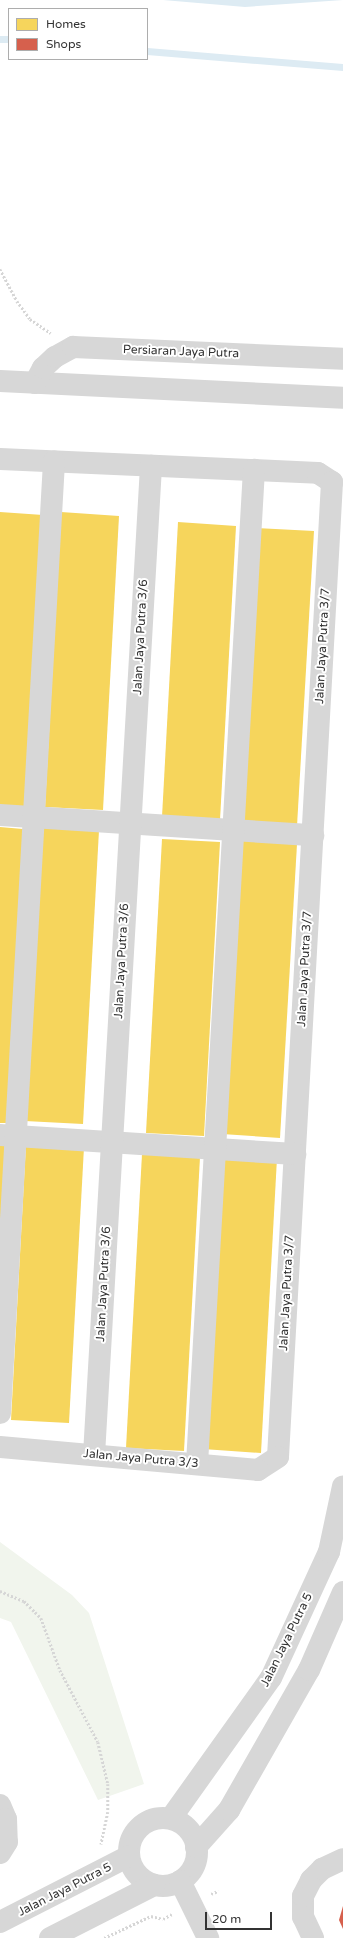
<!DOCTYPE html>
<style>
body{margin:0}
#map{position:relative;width:343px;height:1938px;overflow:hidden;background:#fff;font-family:"Varela Round",sans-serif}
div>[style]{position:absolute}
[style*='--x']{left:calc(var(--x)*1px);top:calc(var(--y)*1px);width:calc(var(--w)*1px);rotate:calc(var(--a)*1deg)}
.green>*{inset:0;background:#f1f5ed}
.water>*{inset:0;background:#ddebf3}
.homes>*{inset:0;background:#f6d55c}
.shops>*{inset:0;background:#d6604d}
.stream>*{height:7px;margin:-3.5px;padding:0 3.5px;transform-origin:3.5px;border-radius:3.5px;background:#ddebf3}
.path>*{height:2.5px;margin-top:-1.25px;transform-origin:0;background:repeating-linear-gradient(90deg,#d6d6d6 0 2px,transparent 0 4px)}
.minor>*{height:22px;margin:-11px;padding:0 11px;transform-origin:11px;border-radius:11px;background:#d7d7d7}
.minor>.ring{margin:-11px;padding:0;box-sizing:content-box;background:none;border:22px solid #d7d7d7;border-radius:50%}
span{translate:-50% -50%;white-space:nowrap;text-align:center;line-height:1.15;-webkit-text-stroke:4px #fff;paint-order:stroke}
.street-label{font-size:12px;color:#333}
.legend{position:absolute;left:8px;top:8px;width:140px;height:52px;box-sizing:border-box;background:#fff;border:1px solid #adadad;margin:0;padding:5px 7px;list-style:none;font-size:12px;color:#333}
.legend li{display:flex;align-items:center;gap:8px;height:20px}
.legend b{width:20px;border:1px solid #adadad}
.scale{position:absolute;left:205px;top:1912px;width:67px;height:18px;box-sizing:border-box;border:2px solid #333;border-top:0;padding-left:5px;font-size:12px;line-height:14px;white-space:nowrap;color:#333;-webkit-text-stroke:3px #fff;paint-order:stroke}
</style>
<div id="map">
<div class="green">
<div style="clip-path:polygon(0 1542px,72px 1595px,89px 1613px,144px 1784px,98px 1800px,11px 1622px,0 1618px)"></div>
</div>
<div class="water">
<div style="clip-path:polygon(163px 0,343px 0,245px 7px)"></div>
</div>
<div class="homes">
<div style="clip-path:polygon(0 512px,43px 515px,27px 809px,0 807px)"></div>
<div style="clip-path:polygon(61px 512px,119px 516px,103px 810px,45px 807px)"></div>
<div style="clip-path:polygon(178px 522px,236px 526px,220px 820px,162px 817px)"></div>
<div style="clip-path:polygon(256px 528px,314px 531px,297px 826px,239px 822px)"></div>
<div style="clip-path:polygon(0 827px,23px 829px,7px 1123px,0 1123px)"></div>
<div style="clip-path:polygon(42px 827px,99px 830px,83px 1124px,25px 1121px)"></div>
<div style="clip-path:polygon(162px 839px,220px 842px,204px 1136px,146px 1133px)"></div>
<div style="clip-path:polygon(239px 840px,297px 844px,280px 1138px,222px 1134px)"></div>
<div style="clip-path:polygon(26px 1144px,84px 1147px,69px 1423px,11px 1420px)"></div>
<div style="clip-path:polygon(0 1146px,7px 1146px,0 1258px)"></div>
<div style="clip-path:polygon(142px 1154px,200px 1157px,184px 1451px,126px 1448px)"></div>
<div style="clip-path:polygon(219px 1155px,277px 1158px,261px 1453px,203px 1449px)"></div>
</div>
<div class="shops">
<div style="clip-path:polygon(343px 1906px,343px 1929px,339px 1920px)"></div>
</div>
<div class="stream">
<div style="--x:0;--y:39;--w:9;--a:0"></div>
<div style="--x:147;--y:51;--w:197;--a:4.7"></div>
</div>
<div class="path">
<div style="--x:0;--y:269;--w:36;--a:62"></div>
<div style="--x:17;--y:301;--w:22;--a:54"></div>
<div style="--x:30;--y:319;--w:25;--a:34"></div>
<div style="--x:0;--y:1591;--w:26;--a:23"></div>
<div style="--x:24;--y:1601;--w:24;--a:45"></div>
<div style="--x:41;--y:1618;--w:55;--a:69.9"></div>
<div style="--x:60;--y:1670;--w:81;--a:62.2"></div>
<div style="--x:98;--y:1742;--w:43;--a:76.6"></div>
<div style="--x:108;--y:1784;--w:28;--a:90"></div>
<div style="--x:108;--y:1812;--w:33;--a:102"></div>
<div style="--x:211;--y:1894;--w:8;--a:-23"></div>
<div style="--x:104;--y:1938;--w:52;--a:-25.1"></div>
<div style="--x:151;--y:1916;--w:12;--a:14"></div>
<div style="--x:163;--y:1919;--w:10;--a:-29"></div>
</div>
<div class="minor">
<div style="--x:0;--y:381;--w:343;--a:2.8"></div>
<div style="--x:35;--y:383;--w:17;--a:-62"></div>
<div style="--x:43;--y:368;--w:16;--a:-43"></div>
<div style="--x:55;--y:357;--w:21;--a:-29"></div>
<div style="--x:73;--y:347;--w:270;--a:2.5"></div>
<div style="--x:0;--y:459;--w:318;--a:2.5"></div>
<div style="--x:318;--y:473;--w:17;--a:33"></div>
<div style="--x:332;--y:482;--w:976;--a:93.17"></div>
<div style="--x:278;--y:1457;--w:24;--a:147"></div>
<div style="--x:258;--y:1470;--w:259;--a:-174.9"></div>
<div style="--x:0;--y:815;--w:314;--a:3.7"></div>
<div style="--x:0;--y:1135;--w:296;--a:3.7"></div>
<div style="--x:0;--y:1413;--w:953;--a:-86.75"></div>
<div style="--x:94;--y:1455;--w:991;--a:-86.7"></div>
<div style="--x:197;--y:1464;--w:996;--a:-86.72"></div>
<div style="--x:0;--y:1805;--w:15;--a:67"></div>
<div style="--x:6;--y:1819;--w:23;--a:88"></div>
<div style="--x:7;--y:1842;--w:13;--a:122"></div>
<div style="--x:171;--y:1818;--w:172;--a:-54.5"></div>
<div style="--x:271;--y:1678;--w:139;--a:-65.3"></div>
<div style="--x:329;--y:1552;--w:67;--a:-78"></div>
<div class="ring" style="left:129px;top:1818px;width:46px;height:46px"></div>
<div style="--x:196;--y:1847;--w:50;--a:-48.3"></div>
<div style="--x:229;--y:1810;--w:161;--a:-60.3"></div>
<div style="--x:309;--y:1670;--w:85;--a:-66.4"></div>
<div style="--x:180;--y:1881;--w:64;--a:63.8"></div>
<div style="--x:0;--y:1922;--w:145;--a:-27.1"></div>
<div style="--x:50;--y:1938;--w:117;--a:-27"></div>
<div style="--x:313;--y:1938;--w:23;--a:-115"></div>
<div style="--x:303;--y:1917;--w:21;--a:-90"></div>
<div style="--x:303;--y:1896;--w:18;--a:-63"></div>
<div style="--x:311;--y:1880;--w:16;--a:-45"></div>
<div style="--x:322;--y:1869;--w:23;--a:-25"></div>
</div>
<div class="street-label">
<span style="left:181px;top:352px;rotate:2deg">Persiaran Jaya Putra</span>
<span style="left:141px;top:637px;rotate:-87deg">Jalan Jaya Putra 3/6</span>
<span style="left:323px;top:646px;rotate:-87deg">Jalan Jaya Putra 3/7</span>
<span style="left:122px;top:961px;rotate:-87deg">Jalan Jaya Putra 3/6</span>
<span style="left:305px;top:969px;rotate:-87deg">Jalan Jaya Putra 3/7</span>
<span style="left:104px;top:1284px;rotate:-87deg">Jalan Jaya Putra 3/6</span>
<span style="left:287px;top:1293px;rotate:-87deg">Jalan Jaya Putra 3/7</span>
<span style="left:141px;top:1459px;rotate:5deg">Jalan Jaya Putra 3/3</span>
<span style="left:287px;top:1640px;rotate:-64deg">Jalan Jaya Putra 5</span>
<span style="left:65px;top:1890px;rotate:-27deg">Jalan Jaya Putra 5</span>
</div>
<ul class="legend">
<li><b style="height:11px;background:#f6d55c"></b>Homes</li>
<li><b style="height:11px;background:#d6604d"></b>Shops</li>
</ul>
<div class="scale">20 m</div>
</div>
